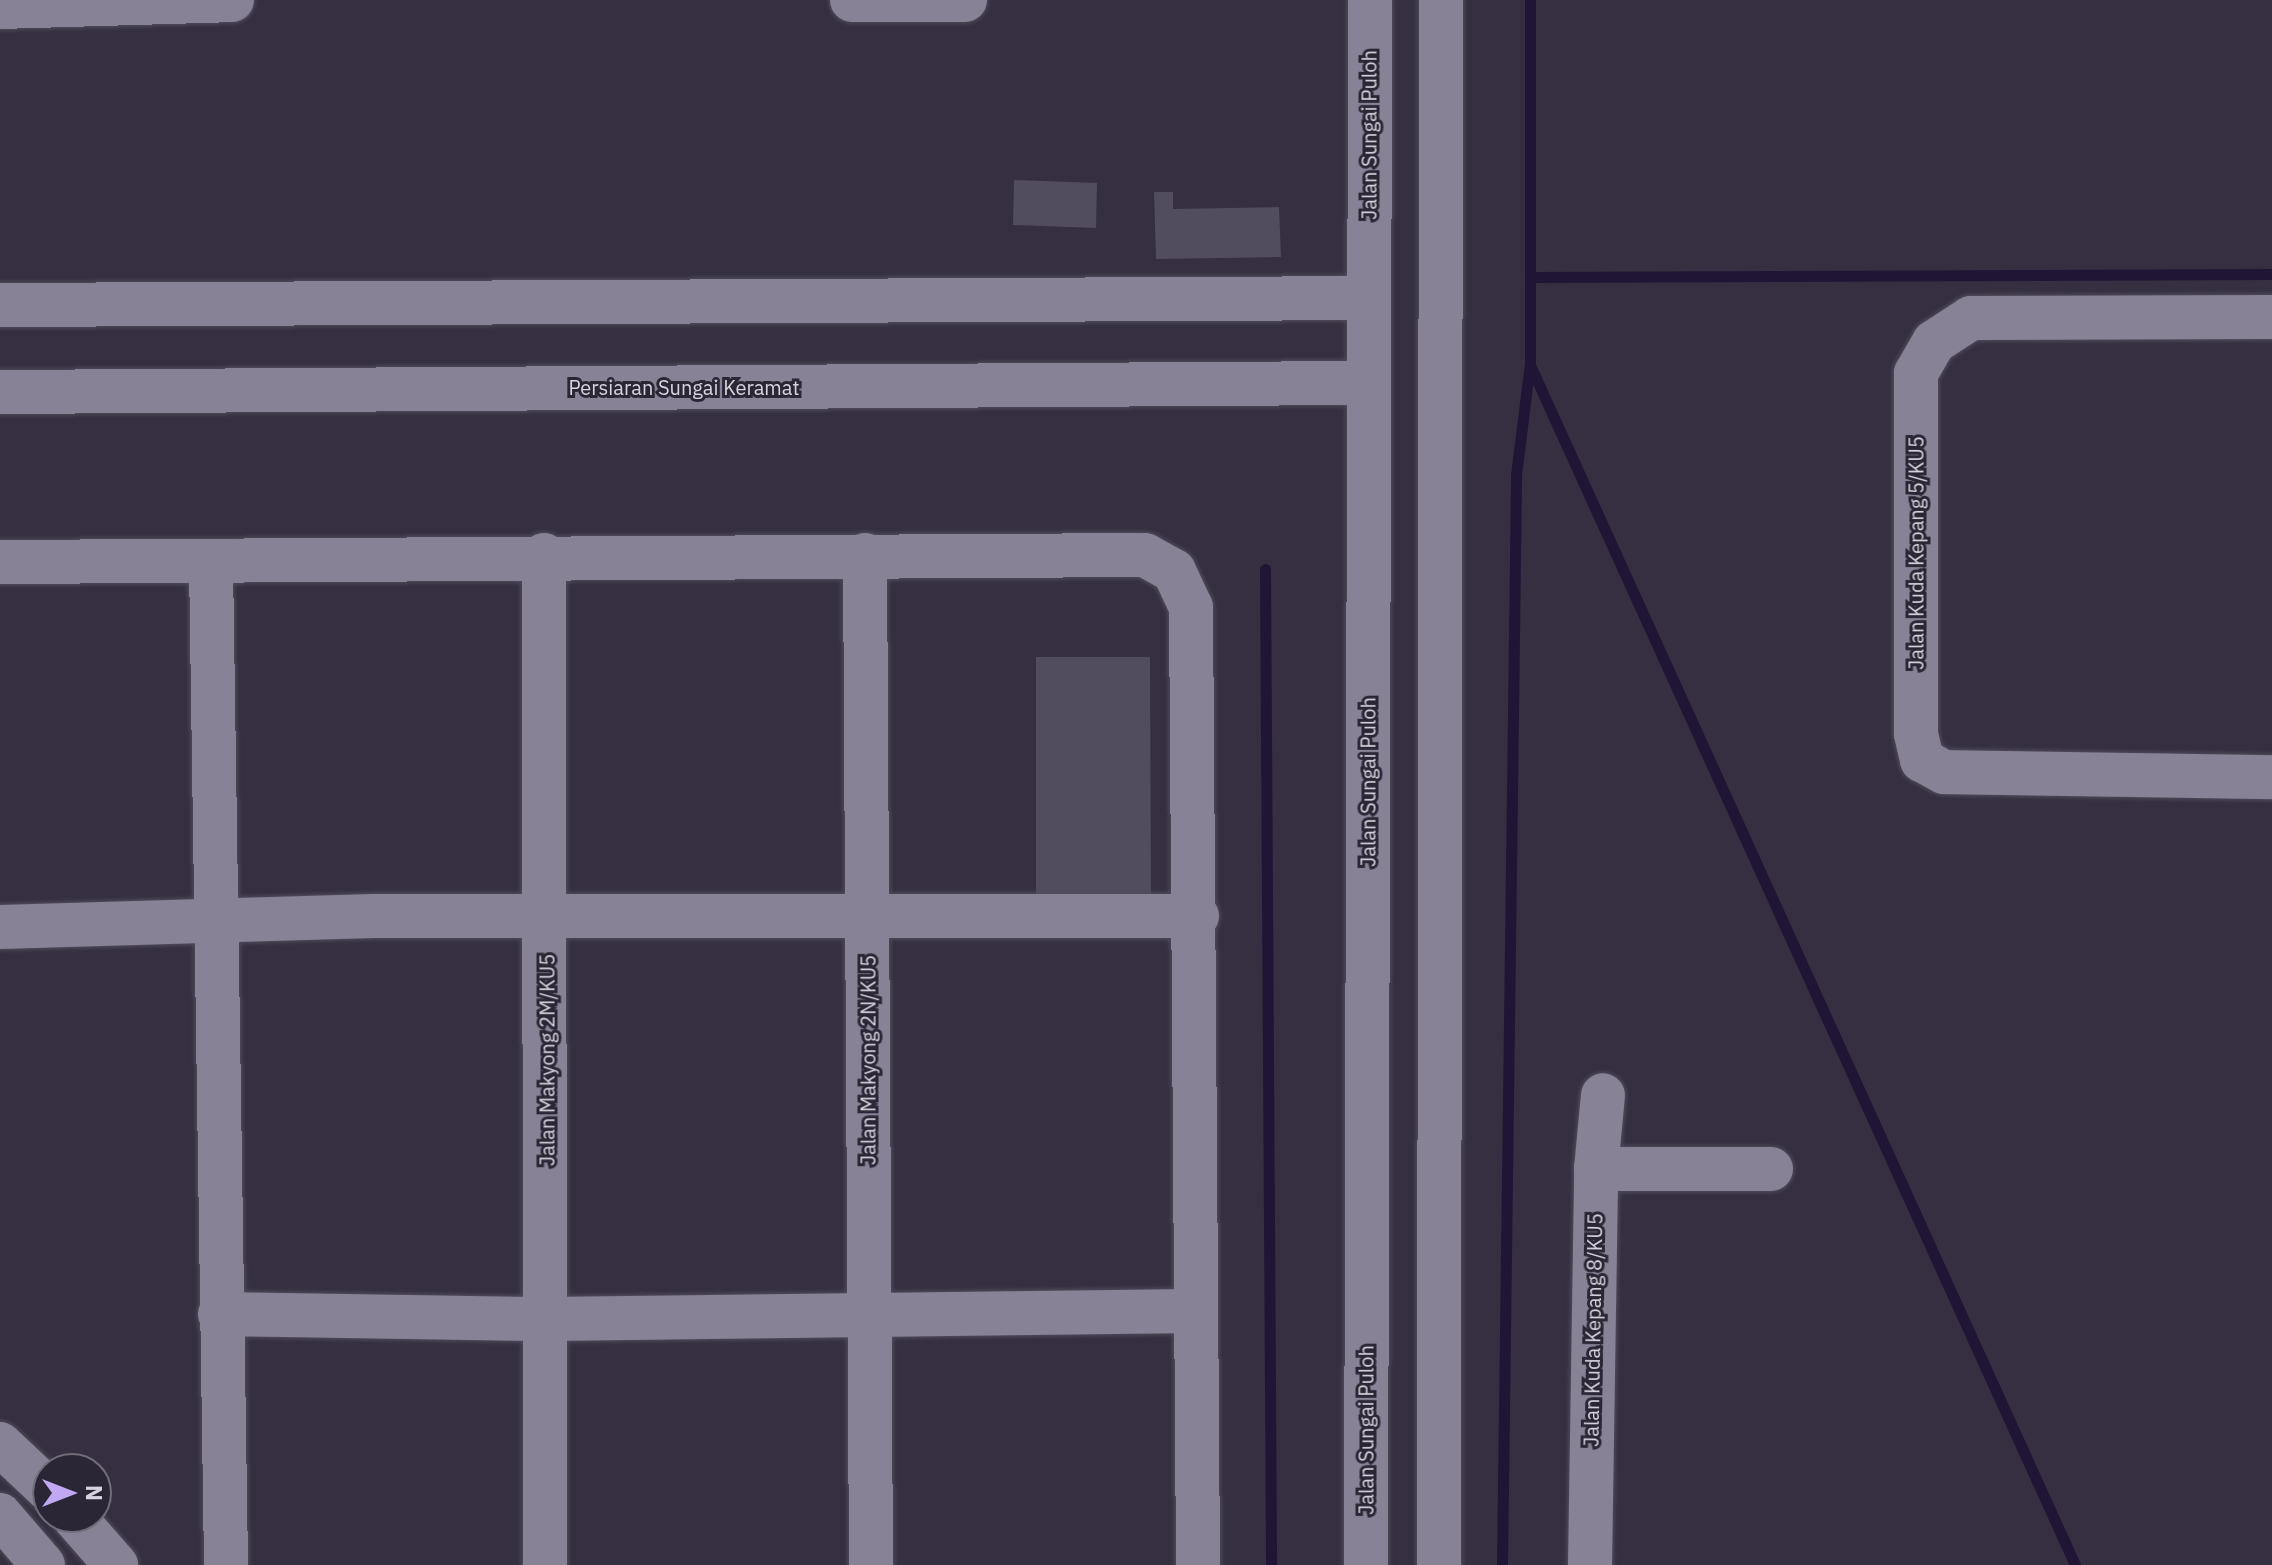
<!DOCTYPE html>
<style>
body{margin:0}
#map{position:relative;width:2272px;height:1565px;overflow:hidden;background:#352f41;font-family:"IBM Plex Sans",sans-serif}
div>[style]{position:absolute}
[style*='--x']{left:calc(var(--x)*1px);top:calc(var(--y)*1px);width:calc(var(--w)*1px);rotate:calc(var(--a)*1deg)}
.stream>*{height:11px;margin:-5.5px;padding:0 5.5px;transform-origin:5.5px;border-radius:5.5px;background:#211535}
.building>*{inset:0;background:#514c5e}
.roads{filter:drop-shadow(0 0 2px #504c5b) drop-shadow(0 0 2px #504c5b)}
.minor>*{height:44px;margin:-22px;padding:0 22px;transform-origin:22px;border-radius:22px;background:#888297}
span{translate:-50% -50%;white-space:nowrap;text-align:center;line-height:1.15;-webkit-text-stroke:6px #2b2636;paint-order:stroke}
.street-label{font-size:20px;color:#d7d4df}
.north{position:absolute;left:32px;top:1453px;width:80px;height:80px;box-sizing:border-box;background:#2b2636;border:2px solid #706c7a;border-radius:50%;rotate:90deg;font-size:22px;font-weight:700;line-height:32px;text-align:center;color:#d7d4df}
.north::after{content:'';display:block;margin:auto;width:28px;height:36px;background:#c1a8f3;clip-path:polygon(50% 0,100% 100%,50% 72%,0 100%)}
</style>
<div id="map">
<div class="stream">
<div style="--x:1530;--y:0;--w:365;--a:90"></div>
<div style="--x:1530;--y:365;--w:1318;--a:65.57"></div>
<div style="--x:1530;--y:277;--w:742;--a:-0.23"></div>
<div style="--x:1265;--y:569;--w:996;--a:89.65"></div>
<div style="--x:1502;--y:1565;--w:1090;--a:-89.26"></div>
<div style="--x:1516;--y:475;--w:113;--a:-82.9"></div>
</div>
<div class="building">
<div style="clip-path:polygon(1014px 180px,1097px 183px,1096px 228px,1013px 225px)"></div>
<div style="clip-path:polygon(1154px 192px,1173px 192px,1173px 209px,1279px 207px,1281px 257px,1156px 259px)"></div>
<div style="clip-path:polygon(1036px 657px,1150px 657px,1151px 903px,1036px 903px)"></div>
</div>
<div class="roads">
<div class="minor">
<div style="--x:852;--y:0;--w:113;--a:0"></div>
<div style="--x:0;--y:7;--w:232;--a:-1.7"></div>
<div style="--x:0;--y:305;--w:1368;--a:-0.29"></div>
<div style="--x:2272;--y:317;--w:301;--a:179.8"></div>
<div style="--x:1971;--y:318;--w:44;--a:147"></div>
<div style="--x:1934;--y:342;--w:36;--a:120"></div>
<div style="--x:1916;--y:373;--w:361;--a:90"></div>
<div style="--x:1916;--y:734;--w:27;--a:77"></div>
<div style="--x:1922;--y:760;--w:25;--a:29"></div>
<div style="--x:1944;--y:772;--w:328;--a:0.9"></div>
<div style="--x:0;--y:392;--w:1368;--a:-0.38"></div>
<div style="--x:544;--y:555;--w:1010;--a:89.94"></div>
<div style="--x:865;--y:555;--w:1010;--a:89.66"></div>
<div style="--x:0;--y:562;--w:1145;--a:-0.35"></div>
<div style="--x:1145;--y:555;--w:33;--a:29"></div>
<div style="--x:1174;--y:571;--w:40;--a:65"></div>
<div style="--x:1191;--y:607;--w:958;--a:89.58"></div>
<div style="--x:211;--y:563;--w:1002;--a:89.14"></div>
<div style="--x:0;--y:927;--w:373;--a:-1.7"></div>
<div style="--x:373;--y:916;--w:824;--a:0"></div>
<div style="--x:1596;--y:1169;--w:175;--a:0"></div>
<div style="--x:220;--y:1314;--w:328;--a:0.9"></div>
<div style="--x:548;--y:1319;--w:647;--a:-0.71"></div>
<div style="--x:0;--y:1444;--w:66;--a:43.2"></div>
<div style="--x:0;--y:1515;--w:66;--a:49.3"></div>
<div style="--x:74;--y:1517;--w:64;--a:48.8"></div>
<div style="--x:1366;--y:1565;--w:1565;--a:-89.85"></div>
<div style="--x:1439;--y:1565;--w:1565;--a:-89.93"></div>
<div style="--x:1590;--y:1565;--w:396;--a:-89.1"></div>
<div style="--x:1596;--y:1169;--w:74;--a:-84.6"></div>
</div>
</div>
<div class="street-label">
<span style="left:1369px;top:135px;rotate:-90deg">Jalan Sungai Puloh</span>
<span style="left:684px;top:387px">Persiaran Sungai Keramat</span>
<span style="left:1916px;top:553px;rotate:-90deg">Jalan Kuda Kepang 5/KU5</span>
<span style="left:1368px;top:782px;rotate:-90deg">Jalan Sungai Puloh</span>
<span style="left:547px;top:1060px;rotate:-90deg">Jalan Makyong 2M/KU5</span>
<span style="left:868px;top:1060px;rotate:-90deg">Jalan Makyong 2N/KU5</span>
<span style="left:1593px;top:1330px;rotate:-89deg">Jalan Kuda Kepang 8/KU5</span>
<span style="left:1366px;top:1430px;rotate:-90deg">Jalan Sungai Puloh</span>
</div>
<div class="north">N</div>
</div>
